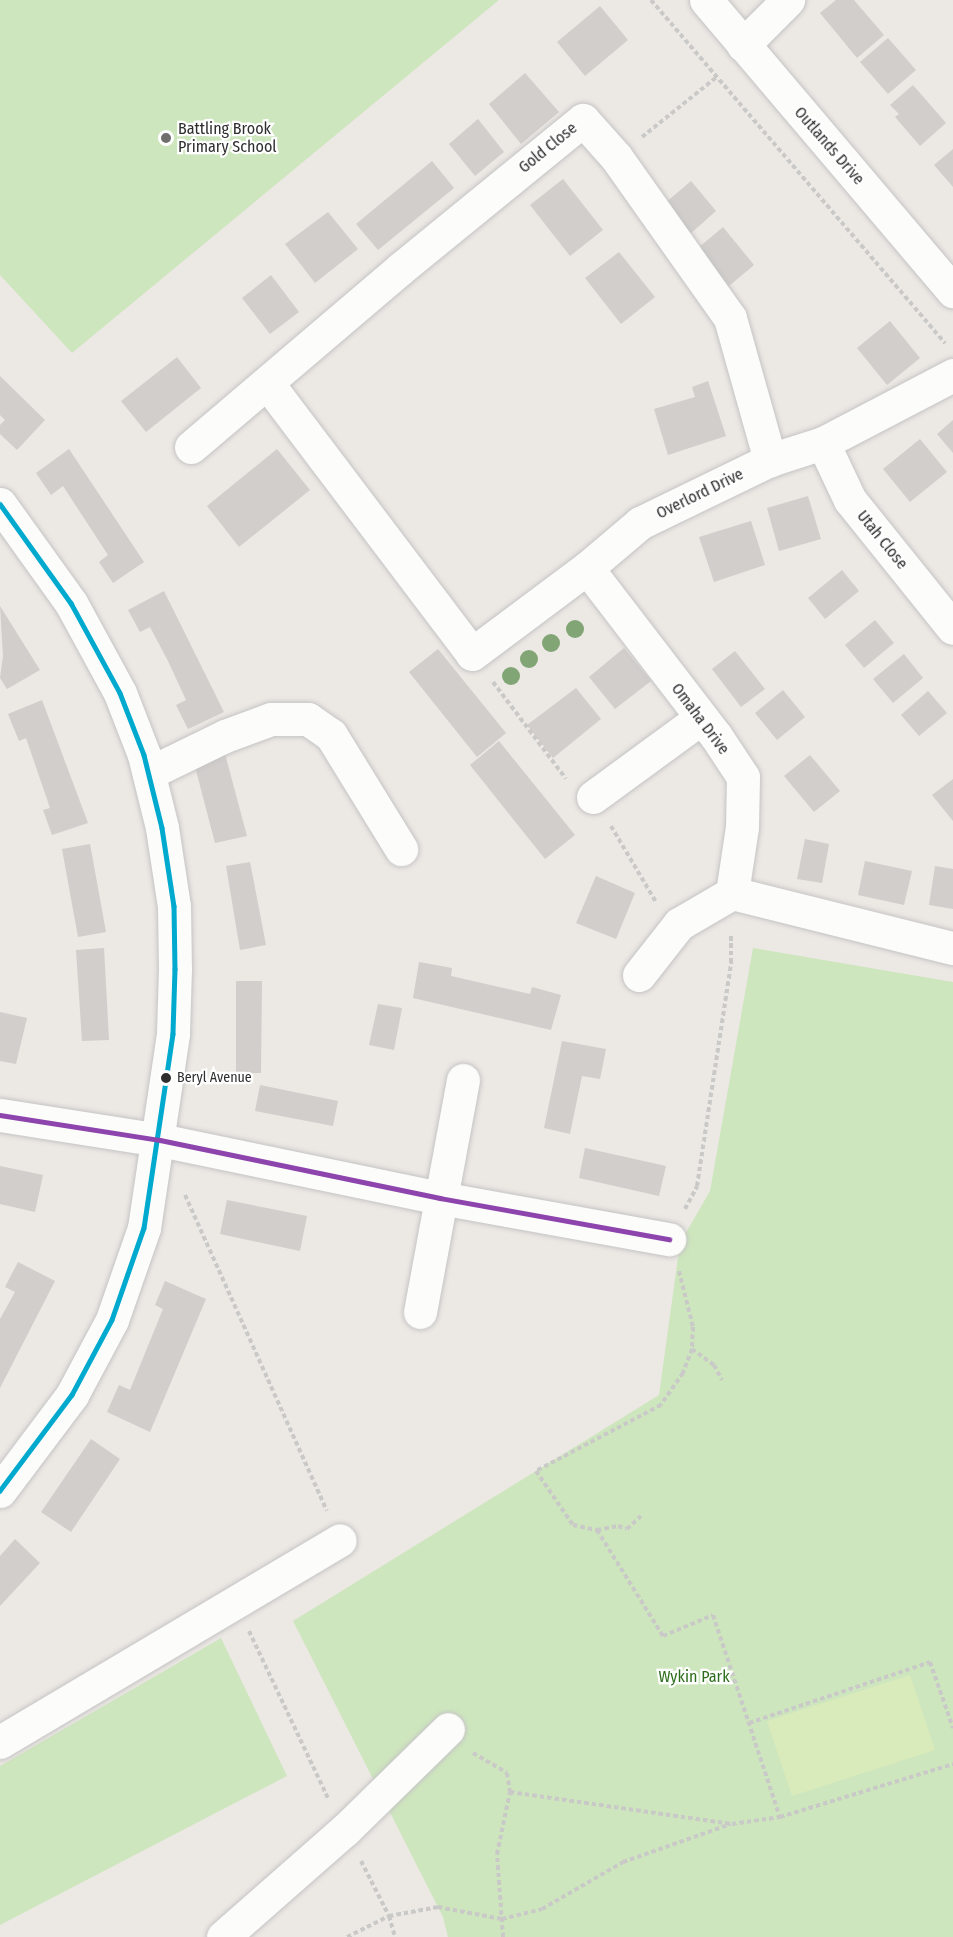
<!DOCTYPE html>
<style>
body{margin:0}
#map{position:relative;width:953px;height:1937px;overflow:hidden;background:#ece8e4;font-family:"Fira Sans Condensed",sans-serif}
div>[style]{position:absolute}
[style*='--x']{left:calc(var(--x)*1px);top:calc(var(--y)*1px);width:calc(var(--w)*1px);rotate:calc(var(--a)*1deg)}
.green>*{inset:0;background:#cee6be}
.pitch>*{inset:0;background:#d9eabb}
.building>*{inset:0;background:#d1cecb}
.path>*{height:4px;margin-top:-2px;transform-origin:0;background:repeating-linear-gradient(90deg,#c9c9c8 0 4.5px,transparent 0 7.5px)}
.roads{filter:drop-shadow(0 0 2px #c5c4c5) drop-shadow(0 0 2px #c5c4c5)}
.minor>*{height:33px;margin:-16.5px;padding:0 16.5px;transform-origin:16.5px;border-radius:16.5px;background:#fcfcfb}
.bus-1>*{height:4.5px;margin:-2.25px;padding:0 2.25px;transform-origin:2.25px;border-radius:2.25px;background:#00a9ce}
.bus-2>*{height:4.5px;margin:-2.25px;padding:0 2.25px;transform-origin:2.25px;border-radius:2.25px;background:#8e44ad}
.trees>*{width:18px;height:18px;margin:-9px;border-radius:50%;background:#82a575}
.dots>*{width:16px;height:16px;translate:-50% -50%;box-sizing:border-box;border:3px solid #fff;border-radius:50%}
span{translate:-50% -50%;white-space:nowrap;text-align:center;line-height:1.15;-webkit-text-stroke:4.5px #fff;paint-order:stroke}
.bus-label{font-size:14px;color:#2e2e2e}
.left{translate:0 -50%;text-align:left}
.poi-label{font-size:16px;color:#2e2e2e}
.street-label{font-size:16px;color:#2e2e2e}
.park-label{font-size:16px;color:#2c6e1b}
</style>
<div id="map">
<div class="green">
<div style="clip-path:polygon(0 0,499px 0,72px 353px,0 275px)"></div>
<div style="clip-path:polygon(753px 948px,953px 982px,953px 1937px,448px 1937px,443px 1917px,293px 1621px,659px 1395px,680px 1243px,710px 1191px)"></div>
<div style="clip-path:polygon(221px 1638px,287px 1776px,0 1925px,0 1766px)"></div>
</div>
<div class="pitch">
<div style="clip-path:polygon(910px 1675px,935px 1750px,792px 1796px,767px 1721px)"></div>
</div>
<div class="building">
<div style="clip-path:polygon(836px 0,854px 0,884px 35px,857px 58px,820px 13px)"></div>
<div style="clip-path:polygon(600px 6px,628px 40px,585px 76px,557px 42px)"></div>
<div style="clip-path:polygon(888px 38px,916px 70px,888px 94px,860px 62px)"></div>
<div style="clip-path:polygon(525px 73px,559px 112px,521px 144px,489px 104px)"></div>
<div style="clip-path:polygon(913px 85px,946px 123px,920px 146px,895px 117px,899px 114px,890px 105px)"></div>
<div style="clip-path:polygon(478px 119px,504px 152px,475px 176px,449px 144px)"></div>
<div style="clip-path:polygon(953px 149px,953px 187px,934px 165px)"></div>
<div style="clip-path:polygon(432px 161px,454px 188px,378px 250px,356px 224px)"></div>
<div style="clip-path:polygon(563px 179px,603px 230px,570px 256px,530px 205px)"></div>
<div style="clip-path:polygon(691px 181px,716px 211px,690px 234px,664px 204px)"></div>
<div style="clip-path:polygon(328px 212px,358px 249px,315px 283px,285px 244px)"></div>
<div style="clip-path:polygon(723px 227px,754px 265px,729px 286px,698px 248px)"></div>
<div style="clip-path:polygon(619px 252px,655px 297px,621px 324px,585px 278px)"></div>
<div style="clip-path:polygon(271px 275px,299px 312px,270px 334px,242px 298px)"></div>
<div style="clip-path:polygon(890px 321px,920px 358px,887px 385px,857px 348px)"></div>
<div style="clip-path:polygon(177px 357px,201px 388px,146px 432px,121px 401px)"></div>
<div style="clip-path:polygon(0 376px,45px 420px,17px 450px,0 434px,0 425px,5px 420px,0 415px)"></div>
<div style="clip-path:polygon(708px 381px,726px 436px,668px 455px,654px 409px,695px 397px,692px 387px)"></div>
<div style="clip-path:polygon(953px 420px,953px 453px,937px 434px)"></div>
<div style="clip-path:polygon(920px 439px,947px 472px,910px 502px,883px 469px)"></div>
<div style="clip-path:polygon(69px 449px,144px 562px,113px 583px,99px 562px,108px 555px,63px 486px,51px 495px,36px 473px)"></div>
<div style="clip-path:polygon(277px 449px,310px 490px,239px 547px,207px 506px)"></div>
<div style="clip-path:polygon(808px 496px,821px 539px,779px 551px,767px 508px)"></div>
<div style="clip-path:polygon(751px 521px,765px 565px,714px 582px,699px 537px)"></div>
<div style="clip-path:polygon(842px 570px,859px 591px,825px 619px,808px 598px)"></div>
<div style="clip-path:polygon(164px 591px,224px 712px,188px 729px,176px 705px,186px 700px,168px 661px,150px 627px,140px 632px,128px 610px)"></div>
<div style="clip-path:polygon(0 606px,40px 670px,7px 689px,0 678px,3px 656px)"></div>
<div style="clip-path:polygon(875px 620px,894px 643px,864px 668px,845px 645px)"></div>
<div style="clip-path:polygon(624px 648px,651px 681px,615px 709px,589px 677px)"></div>
<div style="clip-path:polygon(438px 649px,506px 733px,477px 757px,409px 672px)"></div>
<div style="clip-path:polygon(735px 651px,765px 689px,741px 707px,712px 669px)"></div>
<div style="clip-path:polygon(904px 654px,923px 678px,893px 703px,873px 679px)"></div>
<div style="clip-path:polygon(576px 688px,601px 719px,553px 758px,527px 725px)"></div>
<div style="clip-path:polygon(783px 690px,805px 717px,777px 740px,755px 713px)"></div>
<div style="clip-path:polygon(928px 691px,947px 713px,919px 736px,901px 715px)"></div>
<div style="clip-path:polygon(42px 700px,88px 823px,52px 835px,43px 810px,50px 808px,26px 738px,19px 741px,8px 714px)"></div>
<div style="clip-path:polygon(499px 741px,575px 835px,545px 859px,470px 765px)"></div>
<div style="clip-path:polygon(224px 750px,247px 836px,215px 843px,193px 759px)"></div>
<div style="clip-path:polygon(810px 755px,840px 791px,814px 812px,784px 776px)"></div>
<div style="clip-path:polygon(953px 779px,953px 821px,932px 795px)"></div>
<div style="clip-path:polygon(805px 839px,829px 844px,822px 883px,797px 879px)"></div>
<div style="clip-path:polygon(90px 844px,106px 932px,78px 937px,62px 849px)"></div>
<div style="clip-path:polygon(865px 861px,912px 871px,904px 905px,858px 895px)"></div>
<div style="clip-path:polygon(250px 862px,266px 945px,240px 950px,226px 866px)"></div>
<div style="clip-path:polygon(935px 866px,953px 869px,953px 909px,929px 905px)"></div>
<div style="clip-path:polygon(596px 876px,635px 893px,616px 939px,576px 923px)"></div>
<div style="clip-path:polygon(104px 948px,109px 1040px,82px 1041px,76px 950px)"></div>
<div style="clip-path:polygon(419px 962px,452px 968px,451px 976px,530px 994px,532px 987px,561px 995px,551px 1030px,413px 998px)"></div>
<div style="clip-path:polygon(236px 981px,262px 981px,261px 1073px,236px 1073px)"></div>
<div style="clip-path:polygon(378px 1004px,402px 1008px,394px 1050px,369px 1045px)"></div>
<div style="clip-path:polygon(0 1012px,27px 1018px,16px 1064px,0 1061px)"></div>
<div style="clip-path:polygon(562px 1041px,606px 1049px,600px 1079px,582px 1076px,570px 1134px,544px 1128px)"></div>
<div style="clip-path:polygon(260px 1085px,338px 1101px,333px 1126px,255px 1111px)"></div>
<div style="clip-path:polygon(585px 1148px,666px 1166px,659px 1196px,579px 1178px)"></div>
<div style="clip-path:polygon(0 1166px,43px 1175px,35px 1212px,0 1204px)"></div>
<div style="clip-path:polygon(227px 1200px,307px 1216px,300px 1251px,220px 1234px)"></div>
<div style="clip-path:polygon(18px 1262px,55px 1281px,0 1388px,0 1319px,15px 1292px,5px 1287px)"></div>
<div style="clip-path:polygon(165px 1281px,206px 1299px,150px 1432px,107px 1412px,119px 1385px,130px 1390px,163px 1309px,155px 1305px)"></div>
<div style="clip-path:polygon(91px 1439px,120px 1459px,71px 1532px,41px 1512px)"></div>
<div style="clip-path:polygon(15px 1539px,40px 1563px,0 1606px,0 1556px)"></div>
</div>
<div class="path">
<div style="--x:651;--y:0;--w:452;--a:49.4"></div>
<div style="--x:642;--y:137;--w:97;--a:-38.8"></div>
<div style="--x:493;--y:682;--w:121;--a:53"></div>
<div style="--x:611;--y:826;--w:88;--a:59.4"></div>
<div style="--x:185;--y:1195;--w:346;--a:65.8"></div>
<div style="--x:685;--y:1209;--w:26;--a:-62"></div>
<div style="--x:697;--y:1186;--w:226;--a:-81.3"></div>
<div style="--x:731;--y:963;--w:29;--a:-90"></div>
<div style="--x:679;--y:1271;--w:58;--a:76"></div>
<div style="--x:693;--y:1327;--w:22;--a:93"></div>
<div style="--x:692;--y:1349;--w:26;--a:111"></div>
<div style="--x:683;--y:1373;--w:39;--a:125"></div>
<div style="--x:661;--y:1405;--w:141;--a:152.2"></div>
<div style="--x:536;--y:1471;--w:65;--a:55.6"></div>
<div style="--x:573;--y:1525;--w:25;--a:12"></div>
<div style="--x:597;--y:1530;--w:125;--a:58.1"></div>
<div style="--x:663;--y:1636;--w:54;--a:-22.8"></div>
<div style="--x:713;--y:1615;--w:213;--a:71.7"></div>
<div style="--x:692;--y:1349;--w:27;--a:36"></div>
<div style="--x:714;--y:1365;--w:17;--a:62"></div>
<div style="--x:597;--y:1530;--w:21;--a:-11"></div>
<div style="--x:618;--y:1526;--w:9;--a:18"></div>
<div style="--x:627;--y:1529;--w:19;--a:-43"></div>
<div style="--x:249;--y:1631;--w:185;--a:64.7"></div>
<div style="--x:749;--y:1723;--w:191;--a:-18.6"></div>
<div style="--x:930;--y:1662;--w:70;--a:70.8"></div>
<div style="--x:473;--y:1753;--w:39;--a:30"></div>
<div style="--x:507;--y:1773;--w:19;--a:81"></div>
<div style="--x:510;--y:1792;--w:224;--a:8.2"></div>
<div style="--x:732;--y:1824;--w:49;--a:-8.3"></div>
<div style="--x:780;--y:1817;--w:181;--a:-17"></div>
<div style="--x:361;--y:1861;--w:62;--a:63"></div>
<div style="--x:389;--y:1916;--w:22;--a:74"></div>
<div style="--x:347;--y:1937;--w:47;--a:-26.6"></div>
<div style="--x:389;--y:1916;--w:50;--a:-10.4"></div>
<div style="--x:438;--y:1907;--w:65;--a:10.6"></div>
<div style="--x:502;--y:1919;--w:41;--a:-14"></div>
<div style="--x:542;--y:1909;--w:94;--a:-30.1"></div>
<div style="--x:623;--y:1862;--w:114;--a:-19.4"></div>
<div style="--x:503;--y:1937;--w:83;--a:-94.1"></div>
<div style="--x:497;--y:1854;--w:63;--a:-78.2"></div>
</div>
<div class="roads">
<div class="minor">
<div style="--x:706;--y:0;--w:382;--a:49.7"></div>
<div style="--x:743;--y:45;--w:64;--a:-45"></div>
<div style="--x:268;--y:384;--w:338;--a:52.9"></div>
<div style="--x:472;--y:654;--w:144;--a:-36.8"></div>
<div style="--x:587;--y:568;--w:70;--a:-40.3"></div>
<div style="--x:640;--y:523;--w:144;--a:-25.9"></div>
<div style="--x:770;--y:460;--w:56;--a:-17.8"></div>
<div style="--x:823;--y:443;--w:147;--a:-27.6"></div>
<div style="--x:823;--y:443;--w:63;--a:64.7"></div>
<div style="--x:850;--y:500;--w:164;--a:51.2"></div>
<div style="--x:191;--y:447;--w:275;--a:-40.4"></div>
<div style="--x:400;--y:269;--w:236;--a:-39.2"></div>
<div style="--x:583;--y:120;--w:50;--a:48.3"></div>
<div style="--x:616;--y:157;--w:197;--a:54.7"></div>
<div style="--x:730;--y:318;--w:148;--a:74.3"></div>
<div style="--x:0;--y:504;--w:122;--a:54.4"></div>
<div style="--x:71;--y:603;--w:102;--a:61.4"></div>
<div style="--x:120;--y:693;--w:66;--a:68.8"></div>
<div style="--x:144;--y:755;--w:75;--a:76.1"></div>
<div style="--x:162;--y:828;--w:79;--a:81.3"></div>
<div style="--x:174;--y:906;--w:63;--a:89.1"></div>
<div style="--x:175;--y:969;--w:65;--a:91.8"></div>
<div style="--x:173;--y:1034;--w:196;--a:98.5"></div>
<div style="--x:144;--y:1228;--w:97;--a:109.2"></div>
<div style="--x:112;--y:1320;--w:85;--a:118.1"></div>
<div style="--x:72;--y:1395;--w:120;--a:126.9"></div>
<div style="--x:587;--y:568;--w:212;--a:52.5"></div>
<div style="--x:716;--y:736;--w:49;--a:56.6"></div>
<div style="--x:743;--y:777;--w:50;--a:91.1"></div>
<div style="--x:742;--y:827;--w:67;--a:98.6"></div>
<div style="--x:732;--y:893;--w:228;--a:14"></div>
<div style="--x:149;--y:773;--w:85;--a:-26"></div>
<div style="--x:225;--y:736;--w:49;--a:-20.3"></div>
<div style="--x:271;--y:719;--w:37;--a:0"></div>
<div style="--x:308;--y:719;--w:28;--a:35"></div>
<div style="--x:331;--y:735;--w:134;--a:58.4"></div>
<div style="--x:593;--y:797;--w:134;--a:-36.2"></div>
<div style="--x:639;--y:975;--w:65;--a:-51.9"></div>
<div style="--x:679;--y:924;--w:61;--a:-30.3"></div>
<div style="--x:0;--y:1115;--w:162;--a:8.9"></div>
<div style="--x:160;--y:1140;--w:286;--a:11.7"></div>
<div style="--x:440;--y:1198;--w:233;--a:10.2"></div>
<div style="--x:420;--y:1312;--w:236;--a:-79.5"></div>
<div style="--x:0;--y:1742;--w:395;--a:-30.7"></div>
<div style="--x:223;--y:1937;--w:162;--a:-41.3"></div>
<div style="--x:345;--y:1830;--w:144;--a:-44.4"></div>
</div>
</div>
<div class="bus-1">
<div style="--x:0;--y:504;--w:122;--a:54.4"></div>
<div style="--x:71;--y:603;--w:102;--a:61.4"></div>
<div style="--x:120;--y:693;--w:66;--a:68.8"></div>
<div style="--x:144;--y:755;--w:75;--a:76.1"></div>
<div style="--x:162;--y:828;--w:79;--a:81.3"></div>
<div style="--x:174;--y:906;--w:63;--a:89.1"></div>
<div style="--x:175;--y:969;--w:65;--a:91.8"></div>
<div style="--x:173;--y:1034;--w:196;--a:98.5"></div>
<div style="--x:144;--y:1228;--w:97;--a:109.2"></div>
<div style="--x:112;--y:1320;--w:85;--a:118.1"></div>
<div style="--x:72;--y:1395;--w:120;--a:126.9"></div>
</div>
<div class="bus-2">
<div style="--x:0;--y:1115;--w:162;--a:8.9"></div>
<div style="--x:160;--y:1140;--w:286;--a:11.7"></div>
<div style="--x:440;--y:1198;--w:233;--a:10.2"></div>
</div>
<div class="trees">
<div style="left:575px;top:629px"></div>
<div style="left:551px;top:643px"></div>
<div style="left:529px;top:659px"></div>
<div style="left:511px;top:676px"></div>
</div>
<div class="dots">
<div style="left:166px;top:138px;background:#706f6e"></div>
<div style="left:166px;top:1078px;background:#2e2e2e"></div>
</div>
<div class="bus-label">
<span class="left" style="left:177px;top:1078px">Beryl Avenue</span>
</div>
<div class="poi-label">
<span class="left" style="left:178px;top:138px">Battling Brook<br>Primary School</span>
</div>
<div class="street-label">
<span style="left:829px;top:146px;rotate:49deg">Outlands Drive</span>
<span style="left:548px;top:148px;rotate:-39deg">Gold Close</span>
<span style="left:700px;top:494px;rotate:-26deg">Overlord Drive</span>
<span style="left:882px;top:540px;rotate:51deg">Utah Close</span>
<span style="left:700px;top:719px;rotate:53deg">Omaha Drive</span>
</div>
<div class="park-label">
<span style="left:694px;top:1677px">Wykin Park</span>
</div>
</div>
